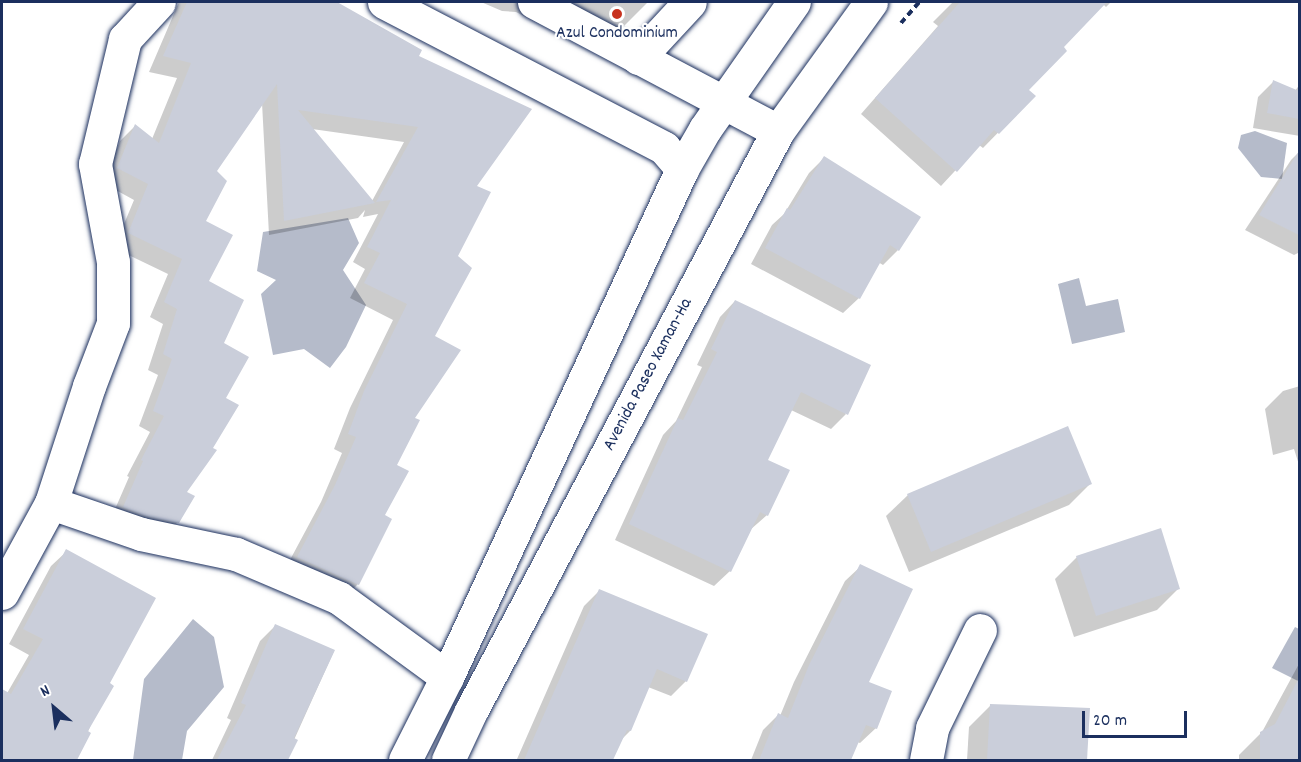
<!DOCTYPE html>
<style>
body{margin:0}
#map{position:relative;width:1301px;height:762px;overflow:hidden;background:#fff;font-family:Dekko,sans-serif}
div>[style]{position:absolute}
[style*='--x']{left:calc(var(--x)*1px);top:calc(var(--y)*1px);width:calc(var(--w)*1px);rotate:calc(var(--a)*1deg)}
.water>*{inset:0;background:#b5bbca}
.shadow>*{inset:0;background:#0003}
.building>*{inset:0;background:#caceda}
.path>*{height:4px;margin-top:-2px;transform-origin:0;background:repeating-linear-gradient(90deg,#1b2f5e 0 6px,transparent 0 10.5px)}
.roads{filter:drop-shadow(0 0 2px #1b2f5e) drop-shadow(0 0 2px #1b2f5e)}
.minor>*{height:33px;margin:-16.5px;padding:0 16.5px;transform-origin:16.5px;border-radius:16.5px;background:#fff}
.secondary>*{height:33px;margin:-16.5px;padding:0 16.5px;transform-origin:16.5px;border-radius:16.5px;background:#fff}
.dots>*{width:16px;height:16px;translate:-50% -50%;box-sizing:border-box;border:3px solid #fff;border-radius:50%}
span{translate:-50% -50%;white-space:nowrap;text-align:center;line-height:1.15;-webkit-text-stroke:4.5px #fff;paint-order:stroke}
.poi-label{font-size:18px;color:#1b2f5e}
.street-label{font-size:18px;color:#1b2f5e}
.frame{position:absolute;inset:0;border:3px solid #1b2f5e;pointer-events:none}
.north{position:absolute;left:24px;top:678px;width:60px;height:60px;-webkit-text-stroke:4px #fff;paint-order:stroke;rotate:332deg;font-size:16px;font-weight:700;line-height:24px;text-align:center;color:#1b2f5e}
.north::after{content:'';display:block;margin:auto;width:21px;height:27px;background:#1b2f5e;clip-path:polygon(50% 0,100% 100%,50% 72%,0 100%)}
.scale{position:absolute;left:1082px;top:711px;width:105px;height:27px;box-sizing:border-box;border:3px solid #1b2f5e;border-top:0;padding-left:8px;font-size:18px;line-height:21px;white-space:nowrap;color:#1b2f5e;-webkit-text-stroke:4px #fff;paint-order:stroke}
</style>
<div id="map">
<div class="water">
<div style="clip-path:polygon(1255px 131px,1287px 143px,1282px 179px,1261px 177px,1238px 148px,1241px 135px)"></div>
<div style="clip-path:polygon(348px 218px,359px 243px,343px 270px,366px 305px,346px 347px,330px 368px,304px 349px,273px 355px,261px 294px,276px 280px,257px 271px,263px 232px)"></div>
<div style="clip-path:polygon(1079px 278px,1086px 306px,1118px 299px,1125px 332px,1072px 344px,1058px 284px)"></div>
<div style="clip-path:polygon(193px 619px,214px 637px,224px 687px,187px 731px,182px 760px,133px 760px,144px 679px)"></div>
<div style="clip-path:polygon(1295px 627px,1299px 629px,1298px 681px,1272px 668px)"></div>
</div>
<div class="shadow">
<div style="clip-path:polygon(evenodd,179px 2px,334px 2px,420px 50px,417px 56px,475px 187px,433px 336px,413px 419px,395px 466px,382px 516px,358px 584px,343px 599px,283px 573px,321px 502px,342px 453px,334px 449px,350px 408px,393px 320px,350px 298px,365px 269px,353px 262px,378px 214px,363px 217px,365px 210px,358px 218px,269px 235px,262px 103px,215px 171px,204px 222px,207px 282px,222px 343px,224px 398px,185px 493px,178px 522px,162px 537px,109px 523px,129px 477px,127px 476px,150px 432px,139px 426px,158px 375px,148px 370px,163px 324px,150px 317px,168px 274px,114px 248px,134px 200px,103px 183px,120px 141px,135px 126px,152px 139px,177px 78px,149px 72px,179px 2px,312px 129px,404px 142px,372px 201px,312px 129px)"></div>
<div style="clip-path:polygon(481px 2px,648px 2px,597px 53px,516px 12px,502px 11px)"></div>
<div style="clip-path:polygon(953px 2px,1111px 2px,1106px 7px,1103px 4px,1062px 47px,1027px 90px,1033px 97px,983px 148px,979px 145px,941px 186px,861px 114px,938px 26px,933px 22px)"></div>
<div style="clip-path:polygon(1273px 82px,1295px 91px,1300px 84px,1300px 136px,1253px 128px,1258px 97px)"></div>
<div style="clip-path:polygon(1300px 151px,1300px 252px,1294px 255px,1245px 230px,1291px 160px)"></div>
<div style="clip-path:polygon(824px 158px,898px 250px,883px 265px,878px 262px,859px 298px,843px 313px,751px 264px,772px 225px,784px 214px,809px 173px)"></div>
<div style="clip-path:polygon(735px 301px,846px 414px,831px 429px,791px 410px,766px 461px,767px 515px,750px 530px,730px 571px,714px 586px,615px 540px,663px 435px,676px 421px,702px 367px,697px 365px,720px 317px)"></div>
<div style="clip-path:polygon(1300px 386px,1300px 468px,1294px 449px,1273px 455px,1265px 409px,1283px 391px)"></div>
<div style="clip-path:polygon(1091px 483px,1069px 505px,909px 572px,886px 516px,908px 495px)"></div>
<div style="clip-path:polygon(67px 551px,108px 684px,76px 760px,2px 760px,2px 702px,29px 655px,9px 644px,51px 566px)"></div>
<div style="clip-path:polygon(1077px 557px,1179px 588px,1157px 610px,1074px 637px,1055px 579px)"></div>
<div style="clip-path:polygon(861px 566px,867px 683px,876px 728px,860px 743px,857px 742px,850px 760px,751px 760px,763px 730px,778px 715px,780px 716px,794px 682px,845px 581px)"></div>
<div style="clip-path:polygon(599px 591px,686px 681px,671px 696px,648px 687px,630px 731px,621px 740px,611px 760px,514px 760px,517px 759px,584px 606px)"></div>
<div style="clip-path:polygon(275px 626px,334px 651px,285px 760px,212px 760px,231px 720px,227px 718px,260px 641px)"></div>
<div style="clip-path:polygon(1300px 662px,1300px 760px,1239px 760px,1239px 755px,1262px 732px)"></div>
<div style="clip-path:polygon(991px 705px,1088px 709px,1086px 760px,967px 760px,969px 727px)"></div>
</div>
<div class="building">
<div style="clip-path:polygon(187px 2px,337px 2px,422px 50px,419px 56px,532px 109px,477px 186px,491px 192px,458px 256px,472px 268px,435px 336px,461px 350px,415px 418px,420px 420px,397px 465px,409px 471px,385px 515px,392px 519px,359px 585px,297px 557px,335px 485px,356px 437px,348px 434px,364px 391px,407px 304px,364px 283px,380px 253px,367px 247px,391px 200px,376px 202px,418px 127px,298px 110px,375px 203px,284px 221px,277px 84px,217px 171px,227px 181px,206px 221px,233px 235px,209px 281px,244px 300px,224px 343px,249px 357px,226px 398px,239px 405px,213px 448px,217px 450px,187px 492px,195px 496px,179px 523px,146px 516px,123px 507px,143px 461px,141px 460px,164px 416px,153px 411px,172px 359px,163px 354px,177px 309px,164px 302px,182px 259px,128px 233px,148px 184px,117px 168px,135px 124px,159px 143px,191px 63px,163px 56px)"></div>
<div style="clip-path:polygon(960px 2px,1107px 2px,1064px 47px,1067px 51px,1029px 90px,1036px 96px,999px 134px,994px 130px,957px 172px,875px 98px)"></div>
<div style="clip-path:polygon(1273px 80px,1299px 91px,1299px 119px,1267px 113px)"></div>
<div style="clip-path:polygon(1299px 151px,1299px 235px,1259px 215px)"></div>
<div style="clip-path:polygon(824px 156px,921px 217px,899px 251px,890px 245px,860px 299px,765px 248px,787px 208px,790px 210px)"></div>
<div style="clip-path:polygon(735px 300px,871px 365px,848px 415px,801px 392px,768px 460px,790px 470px,768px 516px,760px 512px,731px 572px,629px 524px,678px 418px,683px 420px,717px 352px,711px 349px)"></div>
<div style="clip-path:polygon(1068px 426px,1092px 484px,931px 552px,907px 494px)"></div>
<div style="clip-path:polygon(1161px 528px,1180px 589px,1096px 616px,1076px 556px)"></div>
<div style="clip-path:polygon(66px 549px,156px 598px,110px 683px,114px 686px,88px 731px,91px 733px,77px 760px,2px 760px,2px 689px,11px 694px,43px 639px,23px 629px)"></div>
<div style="clip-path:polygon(860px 564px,913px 589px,869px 682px,892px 691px,877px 729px,866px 725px,851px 760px,759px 760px,778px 713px,788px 718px,809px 665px)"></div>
<div style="clip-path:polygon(599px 589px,708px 634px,687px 682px,657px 669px,631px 731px,627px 730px,613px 760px,524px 760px)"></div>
<div style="clip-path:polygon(275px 624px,335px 650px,294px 738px,298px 740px,288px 760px,217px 760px,246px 705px,241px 703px)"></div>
<div style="clip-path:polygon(1299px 678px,1299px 760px,1260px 760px,1260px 732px,1275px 724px)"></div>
<div style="clip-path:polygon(990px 704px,1090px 708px,1087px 760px,987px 760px)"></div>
</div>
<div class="path">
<div style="--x:901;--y:23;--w:28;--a:-49"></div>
</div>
<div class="roads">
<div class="minor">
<div style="--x:384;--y:2;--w:316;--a:27.5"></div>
<div style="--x:664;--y:148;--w:28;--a:49"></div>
<div style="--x:534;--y:2;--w:276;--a:27.9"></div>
<div style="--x:638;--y:58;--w:76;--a:-47.1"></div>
<div style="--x:51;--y:503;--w:95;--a:19"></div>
<div style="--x:141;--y:534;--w:97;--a:11.9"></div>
<div style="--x:236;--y:554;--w:112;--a:23.1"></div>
<div style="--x:339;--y:598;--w:134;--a:36.2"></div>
<div style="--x:2;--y:593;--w:102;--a:-61.4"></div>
<div style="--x:51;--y:503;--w:123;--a:-72"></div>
<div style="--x:89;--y:386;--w:67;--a:-69.1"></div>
<div style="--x:113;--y:323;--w:61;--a:-90"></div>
<div style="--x:113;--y:262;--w:100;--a:-100.4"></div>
<div style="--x:95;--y:164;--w:129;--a:-76.5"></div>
<div style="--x:125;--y:39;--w:50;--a:-47.4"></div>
<div style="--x:926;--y:760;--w:33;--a:-79"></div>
<div style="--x:932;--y:728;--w:109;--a:-63.9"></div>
</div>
<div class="secondary">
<div style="--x:405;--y:760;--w:93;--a:-63.2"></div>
<div style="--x:447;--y:677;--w:560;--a:-65.17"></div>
<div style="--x:682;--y:169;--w:46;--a:-60.1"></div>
<div style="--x:705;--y:129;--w:155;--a:-55"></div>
<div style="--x:448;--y:760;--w:54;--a:-64.9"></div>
<div style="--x:471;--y:711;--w:656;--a:-62.11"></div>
<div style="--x:778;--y:131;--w:159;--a:-54.2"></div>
</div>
</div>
<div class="dots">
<div style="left:617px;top:14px;background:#c8321e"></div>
</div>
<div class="poi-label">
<span style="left:617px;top:34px">Azul Condominium</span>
</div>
<div class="street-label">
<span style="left:649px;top:375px;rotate:-62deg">Avenida Paseo Xaman-Ha</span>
</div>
<div class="frame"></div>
<div class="north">N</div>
<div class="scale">20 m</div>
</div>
